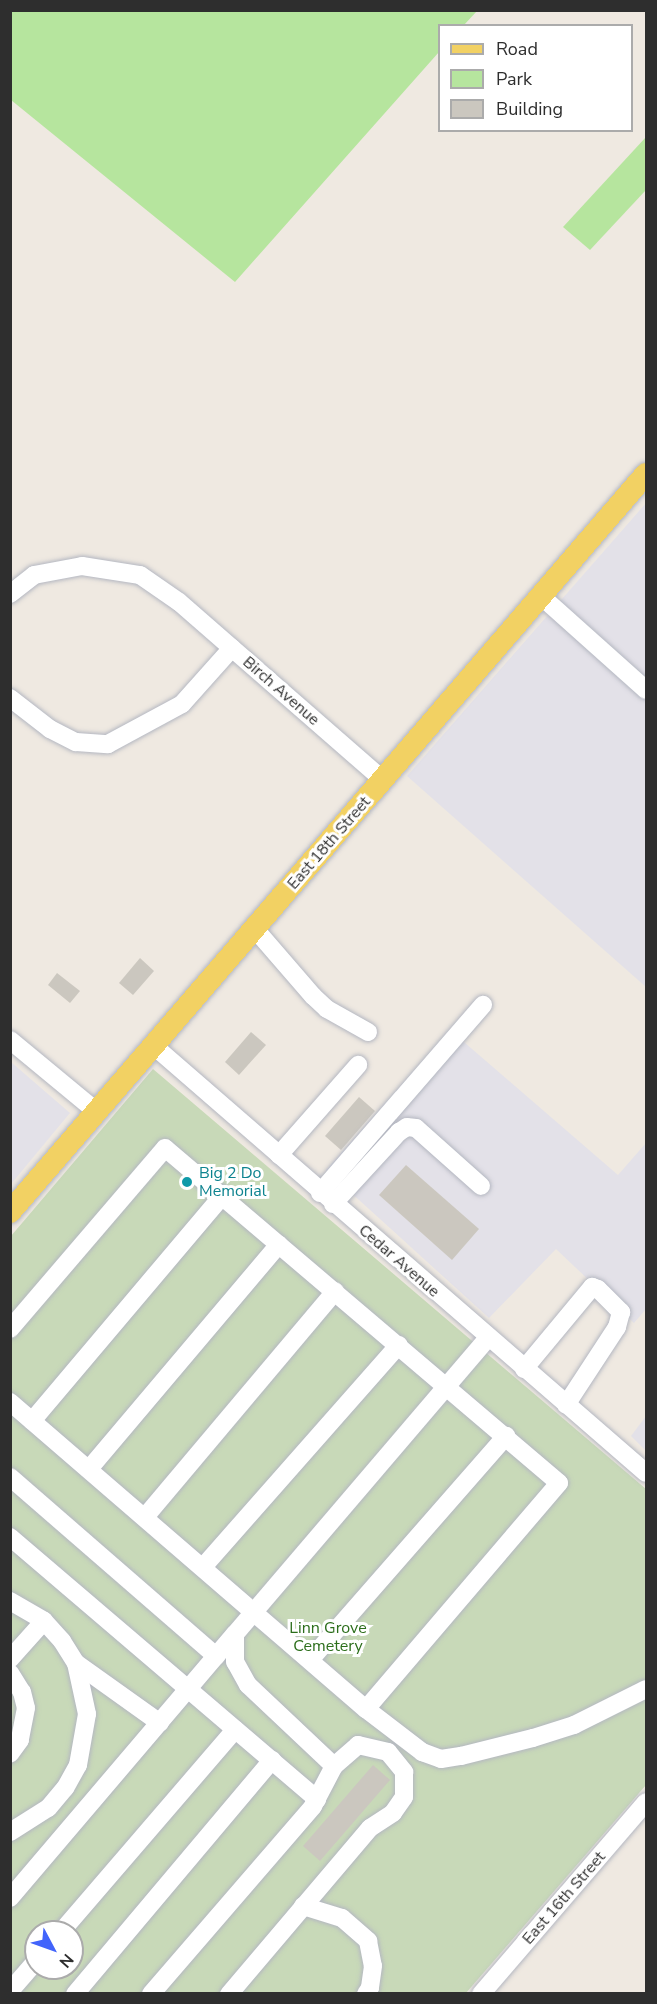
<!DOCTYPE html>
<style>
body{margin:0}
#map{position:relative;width:657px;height:2004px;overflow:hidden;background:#efe9e1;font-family:"Nunito Sans",sans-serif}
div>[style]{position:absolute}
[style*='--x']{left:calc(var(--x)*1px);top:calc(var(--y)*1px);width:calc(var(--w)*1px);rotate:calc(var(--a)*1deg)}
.industrial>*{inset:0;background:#e3e1e8}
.green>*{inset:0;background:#b6e59e}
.cemetery>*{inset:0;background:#c8d9b8}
.building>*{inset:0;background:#cbc7bf}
.roads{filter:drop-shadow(0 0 2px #b4b7c1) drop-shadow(0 0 2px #b4b7c1)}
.minor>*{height:18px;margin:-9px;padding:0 9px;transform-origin:9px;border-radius:9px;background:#fff}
.major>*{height:22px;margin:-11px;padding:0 11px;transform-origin:11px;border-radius:11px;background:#f2d163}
.dots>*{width:16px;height:16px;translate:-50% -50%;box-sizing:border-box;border:3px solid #fff;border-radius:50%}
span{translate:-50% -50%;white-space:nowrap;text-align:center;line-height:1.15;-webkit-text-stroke:6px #fff;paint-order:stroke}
.street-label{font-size:16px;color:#2e2e2e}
.culture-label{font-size:16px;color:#0d838f}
.left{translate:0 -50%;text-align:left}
.park-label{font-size:16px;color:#2c6e1b}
.frame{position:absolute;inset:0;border:12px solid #2e2e2e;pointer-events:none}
.legend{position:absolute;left:438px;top:24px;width:195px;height:108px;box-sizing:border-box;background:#fff;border:2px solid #ababab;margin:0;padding:8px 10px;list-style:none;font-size:18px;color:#2e2e2e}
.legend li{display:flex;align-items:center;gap:12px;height:30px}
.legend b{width:30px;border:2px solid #ababab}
.north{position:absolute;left:24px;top:1920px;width:60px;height:60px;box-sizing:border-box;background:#fff;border:2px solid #ababab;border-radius:50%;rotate:131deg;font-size:16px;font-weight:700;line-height:24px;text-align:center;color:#2e2e2e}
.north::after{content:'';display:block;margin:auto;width:21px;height:27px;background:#4264fb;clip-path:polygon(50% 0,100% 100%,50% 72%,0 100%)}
</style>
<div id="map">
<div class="industrial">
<div style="clip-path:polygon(646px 503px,646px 987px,407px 776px)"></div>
<div style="clip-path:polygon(450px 1030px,618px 1175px,646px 1143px,646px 1309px,634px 1323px,556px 1249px,489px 1318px,326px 1170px)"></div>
<div style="clip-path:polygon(11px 1062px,70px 1113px,11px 1184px)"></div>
<div style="clip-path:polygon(646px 1416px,646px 1451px,631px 1436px)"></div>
</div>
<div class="green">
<div style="clip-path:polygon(10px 11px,11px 10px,477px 11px,464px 25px,440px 26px,439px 52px,235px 282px,11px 100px)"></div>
<div style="clip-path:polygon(646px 137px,646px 190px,590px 250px,563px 227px)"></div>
</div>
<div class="cemetery">
<div style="clip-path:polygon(evenodd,153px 1069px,646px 1489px,646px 1785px,466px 1993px,11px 1994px,11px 1236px,153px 1069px,36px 1932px,72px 1932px,72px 1968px,36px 1968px,36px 1932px)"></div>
</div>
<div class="building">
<div style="clip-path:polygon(140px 958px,154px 971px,133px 995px,119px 983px)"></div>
<div style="clip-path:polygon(57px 973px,80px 991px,70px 1003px,48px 985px)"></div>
<div style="clip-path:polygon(251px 1032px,266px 1045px,239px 1075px,225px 1062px)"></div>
<div style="clip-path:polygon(359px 1097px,375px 1111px,341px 1150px,325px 1136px)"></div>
<div style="clip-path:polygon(406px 1165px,479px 1229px,452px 1260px,379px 1195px)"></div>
<div style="clip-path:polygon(373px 1765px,390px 1780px,320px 1861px,303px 1846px)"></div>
</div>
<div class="roads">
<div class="minor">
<div style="--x:10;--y:594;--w:31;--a:-38"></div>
<div style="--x:34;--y:575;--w:49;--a:-10.6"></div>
<div style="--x:82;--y:566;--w:59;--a:8.8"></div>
<div style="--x:140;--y:575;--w:47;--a:34.7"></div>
<div style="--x:179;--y:602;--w:271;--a:41.1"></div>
<div style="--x:541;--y:596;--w:141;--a:41.8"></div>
<div style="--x:10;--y:698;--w:51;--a:37.8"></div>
<div style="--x:50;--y:729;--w:29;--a:27"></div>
<div style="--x:76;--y:742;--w:32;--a:4"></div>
<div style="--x:108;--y:744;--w:84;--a:-28.4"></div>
<div style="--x:182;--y:704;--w:75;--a:-48.2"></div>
<div style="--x:255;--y:929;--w:89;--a:49.1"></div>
<div style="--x:313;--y:996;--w:19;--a:43"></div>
<div style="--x:327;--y:1009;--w:47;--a:29.3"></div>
<div style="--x:10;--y:1040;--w:113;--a:39.6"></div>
<div style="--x:154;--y:1046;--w:651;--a:40.95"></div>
<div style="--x:279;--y:1155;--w:120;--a:-48.7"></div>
<div style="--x:320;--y:1193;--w:249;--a:-49.1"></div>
<div style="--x:333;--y:1204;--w:98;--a:-47.5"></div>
<div style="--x:399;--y:1132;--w:9;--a:-32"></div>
<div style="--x:407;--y:1127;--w:9;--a:6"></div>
<div style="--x:416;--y:1128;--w:87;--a:41.7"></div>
<div style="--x:10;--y:1329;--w:238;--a:-49.4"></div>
<div style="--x:165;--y:1148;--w:517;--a:40.37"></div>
<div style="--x:559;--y:1483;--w:297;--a:130.5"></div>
<div style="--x:524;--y:1369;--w:107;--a:-50.3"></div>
<div style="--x:592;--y:1287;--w:6;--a:18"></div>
<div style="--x:598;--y:1289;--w:33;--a:45"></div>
<div style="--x:621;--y:1312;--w:16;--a:105"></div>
<div style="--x:617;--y:1327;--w:93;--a:123.2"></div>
<div style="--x:10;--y:1402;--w:470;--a:40.8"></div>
<div style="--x:366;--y:1709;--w:71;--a:37.5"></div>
<div style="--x:422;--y:1752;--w:20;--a:20"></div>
<div style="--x:441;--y:1759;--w:20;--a:-9"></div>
<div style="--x:461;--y:1756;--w:74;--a:-14"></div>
<div style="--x:533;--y:1738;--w:43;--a:-17.6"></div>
<div style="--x:574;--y:1725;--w:80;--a:-26.6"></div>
<div style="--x:32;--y:1421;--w:296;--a:-49.8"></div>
<div style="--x:89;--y:1469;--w:294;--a:-49.8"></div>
<div style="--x:10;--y:1477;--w:273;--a:41"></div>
<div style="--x:145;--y:1517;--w:295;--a:-49.9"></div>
<div style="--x:10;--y:1537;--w:404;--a:40.5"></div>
<div style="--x:203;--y:1567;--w:296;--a:-48.6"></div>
<div style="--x:10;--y:1601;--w:39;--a:30"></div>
<div style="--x:44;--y:1621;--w:27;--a:48"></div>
<div style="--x:62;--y:1641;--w:26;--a:58"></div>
<div style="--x:76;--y:1663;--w:52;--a:77.8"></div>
<div style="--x:87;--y:1714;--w:52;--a:100"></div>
<div style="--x:78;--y:1765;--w:26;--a:119"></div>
<div style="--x:65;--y:1788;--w:26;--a:130"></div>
<div style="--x:48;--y:1808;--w:45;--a:147.7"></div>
<div style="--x:10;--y:1659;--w:51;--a:-48.2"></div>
<div style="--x:310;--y:1660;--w:298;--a:-48.8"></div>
<div style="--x:76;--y:1663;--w:103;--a:35.5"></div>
<div style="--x:10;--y:1673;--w:22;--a:58"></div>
<div style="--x:22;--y:1692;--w:16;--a:76"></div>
<div style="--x:26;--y:1708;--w:33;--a:101"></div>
<div style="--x:20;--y:1740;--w:17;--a:126"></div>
<div style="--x:334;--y:1766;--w:118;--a:-136.7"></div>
<div style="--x:248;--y:1685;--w:26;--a:-119"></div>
<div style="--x:235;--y:1662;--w:28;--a:-90"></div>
<div style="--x:235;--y:1634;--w:389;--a:-49.5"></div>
<div style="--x:10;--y:1898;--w:347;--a:-49.6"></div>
<div style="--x:303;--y:1906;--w:41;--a:17.1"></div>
<div style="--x:342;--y:1918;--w:35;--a:41"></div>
<div style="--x:368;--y:1941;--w:25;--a:79"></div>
<div style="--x:373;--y:1966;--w:22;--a:98"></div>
<div style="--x:370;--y:1988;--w:7;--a:124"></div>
<div style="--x:61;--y:1932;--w:267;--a:-49.3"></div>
<div style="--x:10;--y:1991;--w:40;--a:-49"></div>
<div style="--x:75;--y:1994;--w:306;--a:-49.9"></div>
<div style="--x:151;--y:1994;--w:248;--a:-49.2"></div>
<div style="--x:313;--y:1806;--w:45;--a:-62.3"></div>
<div style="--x:334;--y:1766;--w:32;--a:-41"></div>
<div style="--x:358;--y:1745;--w:31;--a:13"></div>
<div style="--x:388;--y:1752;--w:26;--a:51"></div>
<div style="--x:404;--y:1772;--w:25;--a:90"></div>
<div style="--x:404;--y:1797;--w:19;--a:125"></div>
<div style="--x:393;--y:1813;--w:27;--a:147"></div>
<div style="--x:370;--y:1828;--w:218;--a:130.3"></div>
<div style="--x:481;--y:1994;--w:253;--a:-49.3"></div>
</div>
<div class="major">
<div style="--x:10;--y:1212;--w:974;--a:-49.25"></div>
</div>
</div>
<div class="dots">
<div style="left:187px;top:1182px;background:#0f9aa8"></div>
</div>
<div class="street-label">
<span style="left:281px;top:691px;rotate:41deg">Birch Avenue</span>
<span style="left:329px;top:843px;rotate:-49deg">East 18th Street</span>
<span style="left:399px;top:1261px;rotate:41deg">Cedar Avenue</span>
<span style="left:564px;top:1898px;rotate:-49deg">East 16th Street</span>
</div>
<div class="culture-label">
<span class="left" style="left:199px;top:1182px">Big 2 Do<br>Memorial</span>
</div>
<div class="park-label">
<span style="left:328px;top:1637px">Linn Grove<br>Cemetery</span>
</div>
<div class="frame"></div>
<ul class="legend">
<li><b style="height:8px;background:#f2d163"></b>Road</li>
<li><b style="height:16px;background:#b6e59e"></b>Park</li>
<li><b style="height:16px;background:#cbc7bf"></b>Building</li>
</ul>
<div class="north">N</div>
</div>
